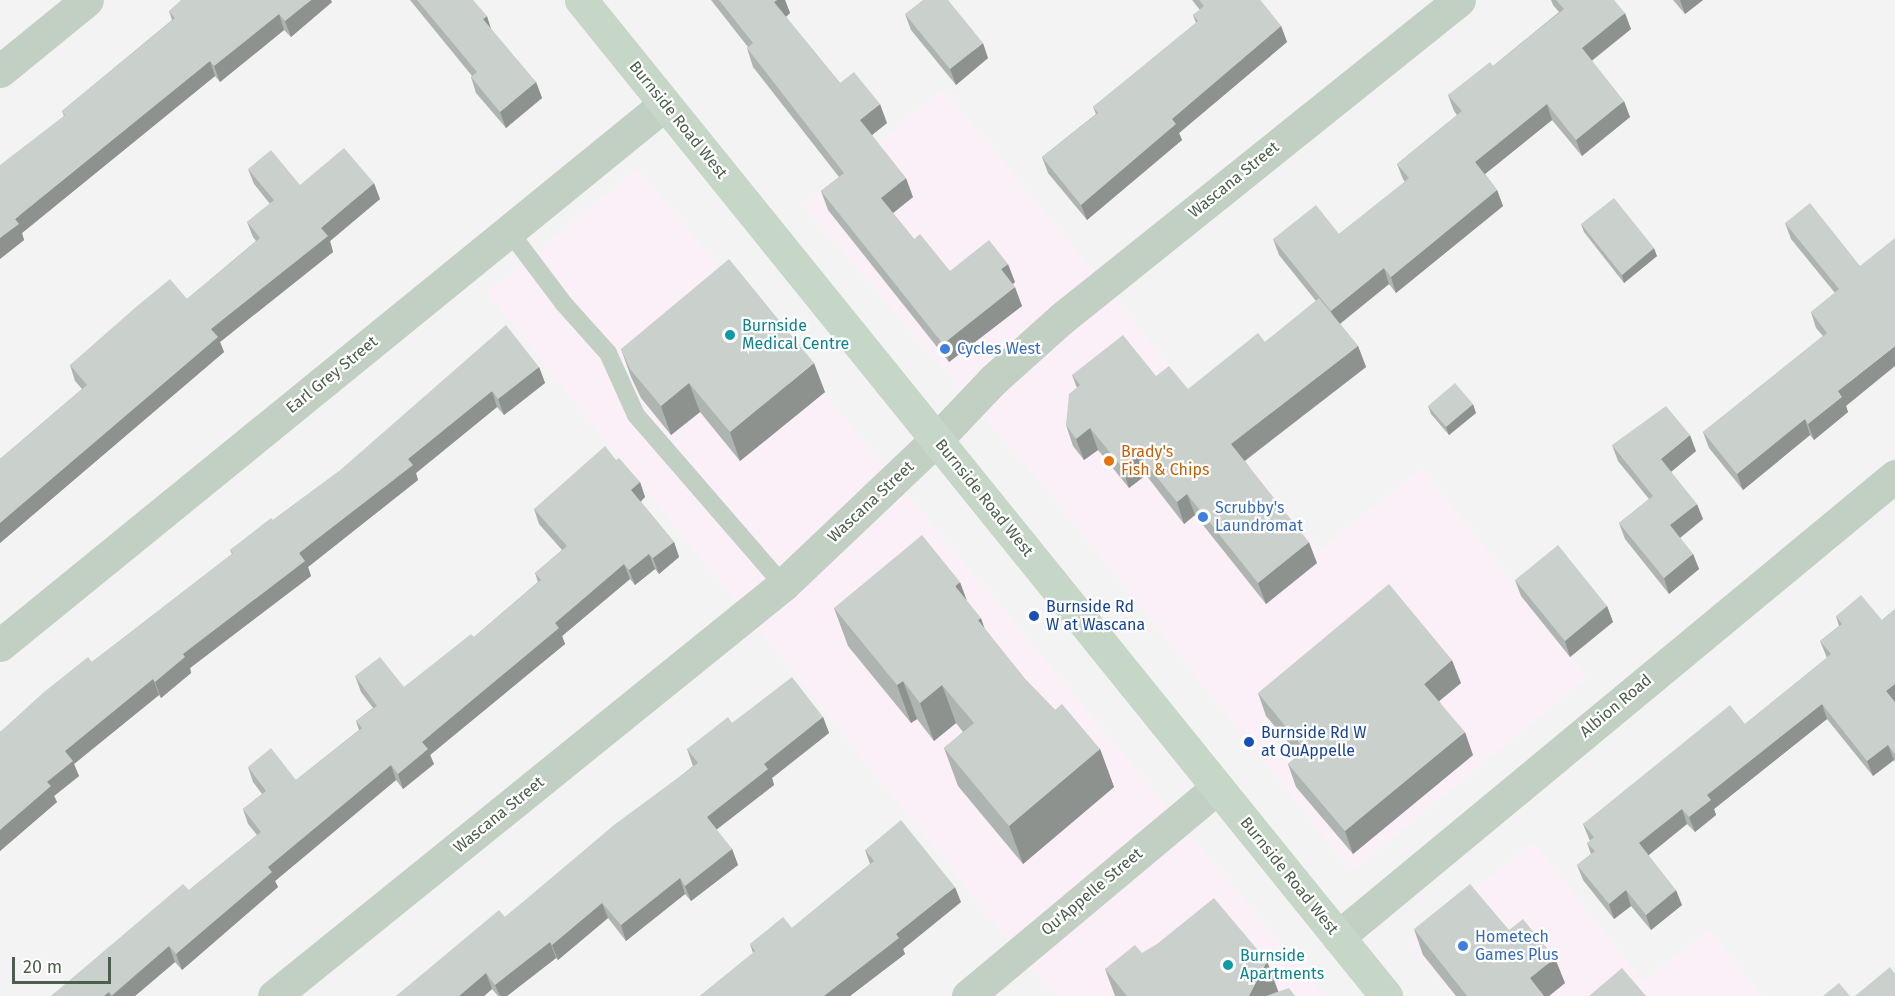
<!DOCTYPE html>
<style>
body{margin:0}
#map{position:relative;width:1895px;height:996px;overflow:hidden;background:#f4f3f4;font-family:"Fira Sans",sans-serif}
div>[style]{position:absolute}
[style*='--x']{left:calc(var(--x)*1px);top:calc(var(--y)*1px);width:calc(var(--w)*1px);rotate:calc(var(--a)*1deg)}
.commercial>*{inset:0;background:#fbf0f8}
.service>*{height:18px;margin:-9px;padding:0 9px;transform-origin:9px;border-radius:9px;background:#c2cfc3}
.minor>*{height:33px;margin:-16.5px;padding:0 16.5px;transform-origin:16.5px;border-radius:16.5px;background:#c2cfc3}
.secondary>*{height:33px;margin:-16.5px;padding:0 16.5px;transform-origin:16.5px;border-radius:16.5px;background:#c6d6c7}
.wall>*{inset:0;background:#aeb4af}
.shaded-wall>*{inset:0;background:#8d928f}
.building>*{inset:0;background:#cad1cc}
.dots>*{width:16px;height:16px;translate:-50% -50%;box-sizing:border-box;border:3px solid #fff;border-radius:50%}
span{translate:-50% -50%;white-space:nowrap;text-align:center;line-height:1.15;-webkit-text-stroke:4.5px #fff;paint-order:stroke}
.street-label{font-size:16px;color:#4c5e4d}
.culture-label{font-size:16px;color:#0d838f}
.left{translate:0 -50%;text-align:left}
.shop-label{font-size:16px;color:#366cbe}
.food-label{font-size:16px;color:#c56008}
.transit-label{font-size:16px;color:#164399}
.scale{position:absolute;left:12px;top:957px;width:99px;height:27px;box-sizing:border-box;border:3px solid #4c5e4d;border-top:0;padding-left:8px;font-size:18px;line-height:21px;white-space:nowrap;color:#4c5e4d;-webkit-text-stroke:4px #fff;paint-order:stroke}
</style>
<div id="map">
<div class="commercial">
<div style="clip-path:polygon(943px 89px,1320px 551px,1421px 469px,1587px 677px,1352px 871px,1048px 490px,804px 205px)"></div>
<div style="clip-path:polygon(637px 169px,1323px 996px,1054px 996px,488px 293px)"></div>
<div style="clip-path:polygon(1533px 843px,1643px 982px,1709px 930px,1762px 996px,1453px 996px,1410px 942px)"></div>
</div>
<div class="service">
<div style="--x:509;--y:231;--w:91;--a:53"></div>
<div style="--x:564;--y:304;--w:66;--a:48.1"></div>
<div style="--x:608;--y:353;--w:68;--a:65.7"></div>
<div style="--x:636;--y:415;--w:225;--a:49.1"></div>
</div>
<div class="minor">
<div style="--x:0;--y:71;--w:112;--a:-39.2"></div>
<div style="--x:0;--y:645;--w:857;--a:-39.13"></div>
<div style="--x:1338;--y:937;--w:723;--a:-39.61"></div>
<div style="--x:274;--y:996;--w:654;--a:-38.92"></div>
<div style="--x:783;--y:585;--w:212;--a:-43.5"></div>
<div style="--x:937;--y:439;--w:81;--a:-46.5"></div>
<div style="--x:993;--y:380;--w:91;--a:-41.9"></div>
<div style="--x:1061;--y:319;--w:510;--a:-38.71"></div>
<div style="--x:968;--y:996;--w:324;--a:-39.9"></div>
</div>
<div class="secondary">
<div style="--x:581;--y:0;--w:1281;--a:51.05"></div>
</div>
<div class="wall">
<div style="clip-path:polygon(410px 0,473px 0,491px 30px,536px 82px,542px 98px,506px 128px,476px 93px,471px 77px,472px 76px)"></div>
<div style="clip-path:polygon(711px 0,785px 0,790px 13px,786px 17px,840px 83px,887px 123px,872px 135px,913px 197px,893px 213px,914px 239px,950px 271px,1015px 282px,1013px 284px,1022px 306px,949px 362px,828px 210px,821px 191px,839px 177px,753px 67px,747px 48px,748px 47px)"></div>
<div style="clip-path:polygon(1192px 0,1260px 0,1281px 26px,1287px 42px,1179px 133px,1182px 140px,1087px 220px,1048px 173px,1042px 157px,1096px 114px,1093px 107px,1196px 23px,1193px 15px,1200px 10px)"></div>
<div style="clip-path:polygon(1551px 0,1614px 0,1631px 29px,1592px 61px,1630px 117px,1582px 156px,1552px 120px,1485px 174px,1497px 190px,1503px 206px,1396px 293px,1389px 284px,1340px 324px,1358px 346px,1366px 367px,1245px 461px,1317px 563px,1266px 604px,1195px 515px,1184px 524px,1146px 475px,1129px 488px,1098px 450px,1084px 460px,1073px 446px,1066px 425px,1077px 388px,1072px 375px,1188px 389px,1265px 342px,1316px 301px,1279px 255px,1273px 239px,1339px 234px,1405px 182px,1403px 179px,1397px 164px,1457px 115px,1454px 111px,1448px 95px,1493px 66px,1559px 12px,1553px 5px)"></div>
<div style="clip-path:polygon(1673px 0,1703px 0,1685px 14px)"></div>
<div style="clip-path:polygon(332px 2px,291px 37px,284px 30px,220px 82px,215px 76px,22px 233px,24px 240px,0 259px,64px 116px,62px 111px,172px 20px,169px 11px)"></div>
<div style="clip-path:polygon(905px 14px,988px 58px,956px 85px,911px 30px)"></div>
<div style="clip-path:polygon(248px 169px,300px 185px,380px 199px,330px 241px,333px 252px,220px 342px,224px 352px,0 543px,0 459px,82px 389px,75px 381px,70px 365px,187px 299px,256px 241px,253px 237px,247px 222px,270px 204px,254px 184px)"></div>
<div style="clip-path:polygon(1785px 223px,1860px 266px,1846px 406px,1848px 412px,1814px 440px,1810px 435px,1743px 490px,1709px 448px,1703px 432px,1823px 336px,1816px 328px,1811px 312px,1835px 293px,1791px 239px)"></div>
<div style="clip-path:polygon(1581px 224px,1657px 256px,1624px 283px,1584px 232px)"></div>
<div style="clip-path:polygon(621px 349px,825px 392px,740px 461px,700px 412px,671px 435px,641px 398px,631px 377px)"></div>
<div style="clip-path:polygon(539px 367px,545px 383px,504px 415px,497px 407px,416px 473px,418px 480px,308px 567px,311px 576px,190px 668px,191px 673px,161px 698px,159px 695px,74px 764px,79px 776px,54px 796px,57px 802px,0 851px,0 732px,92px 662px,232px 554px,230px 550px,273px 520px,338px 472px)"></div>
<div style="clip-path:polygon(1428px 406px,1476px 413px,1449px 435px,1431px 414px)"></div>
<div style="clip-path:polygon(1612px 445px,1696px 451px,1671px 472px,1703px 519px,1680px 538px,1693px 554px,1699px 569px,1669px 594px,1625px 539px,1619px 523px,1649px 499px,1618px 461px)"></div>
<div style="clip-path:polygon(616px 460px,640px 482px,645px 497px,641px 502px,674px 542px,679px 557px,659px 574px,655px 569px,635px 585px,630px 579px,562px 636px,565px 644px,430px 755px,434px 764px,403px 789px,396px 780px,275px 881px,278px 887px,182px 970px,175px 962px,135px 996px,51px 996px,189px 890px,257px 835px,248px 824px,243px 809px,262px 794px,253px 782px,248px 767px,296px 780px,359px 730px,356px 721px,373px 708px,361px 692px,355px 676px,404px 687px,474px 637px,538px 582px,535px 573px,562px 550px,539px 524px,534px 509px)"></div>
<div style="clip-path:polygon(1515px 580px,1607px 606px,1613px 622px,1570px 657px,1521px 596px)"></div>
<div style="clip-path:polygon(968px 602px,984px 628px,1025px 679px,1055px 710px,1100px 749px,1114px 787px,1023px 864px,958px 786px,944px 748px,963px 732px,956px 723px,934px 741px,917px 719px,911px 723px,848px 646px,834px 608px)"></div>
<div style="clip-path:polygon(1895px 609px,1895px 762px,1894px 760px,1873px 776px,1827px 719px,1714px 809px,1716px 815px,1695px 832px,1687px 824px,1648px 855px,1682px 905px,1651px 930px,1631px 906px,1614px 919px,1583px 880px,1577px 865px,1591px 854px,1587px 843px,1590px 841px,1583px 824px,1745px 724px,1827px 658px,1820px 641px,1839px 626px,1836px 616px,1882px 620px)"></div>
<div style="clip-path:polygon(1461px 683px,1439px 701px,1473px 755px,1353px 854px,1296px 787px,1288px 764px,1299px 755px,1266px 716px,1258px 693px)"></div>
<div style="clip-path:polygon(823px 717px,829px 733px,772px 778px,774px 785px,716px 830px,732px 849px,738px 865px,691px 901px,685px 894px,626px 941px,608px 918px,558px 960px,556px 958px,507px 996px,498px 996px,492px 989px,484px 996px,396px 996px,505px 917px,693px 766px,687px 749px,732px 723px)"></div>
<div style="clip-path:polygon(865px 850px,961px 902px,903px 949px,905px 954px,850px 996px,700px 996px,753px 953px,750px 944px,792px 928px,870px 864px)"></div>
<div style="clip-path:polygon(1414px 929px,1509px 930px,1565px 983px,1549px 996px,1456px 996px,1423px 955px)"></div>
<div style="clip-path:polygon(1142px 953px,1278px 992px,1295px 996px,1115px 996px,1105px 969px)"></div>
</div>
<div class="shaded-wall">
<div style="clip-path:polygon(311px 0,331px 0,332px 2px,291px 37px,285px 21px)"></div>
<div style="clip-path:polygon(777px 0,785px 0,790px 13px,781px 21px,774px 2px)"></div>
<div style="clip-path:polygon(1680px 0,1703px 0,1685px 14px)"></div>
<div style="clip-path:polygon(1625px 13px,1631px 29px,1587px 64px,1582px 48px)"></div>
<div style="clip-path:polygon(279px 14px,284px 30px,220px 82px,214px 66px)"></div>
<div style="clip-path:polygon(487px 16px,492px 32px,483px 19px)"></div>
<div style="clip-path:polygon(1281px 26px,1287px 42px,1179px 133px,1182px 140px,1087px 220px,1081px 205px,1172px 119px)"></div>
<div style="clip-path:polygon(983px 43px,988px 58px,956px 85px,950px 69px)"></div>
<div style="clip-path:polygon(210px 61px,215px 76px,22px 233px,24px 240px,0 259px,0 238px,15px 219px)"></div>
<div style="clip-path:polygon(536px 82px,542px 98px,506px 128px,500px 112px)"></div>
<div style="clip-path:polygon(1624px 101px,1630px 117px,1582px 156px,1576px 140px)"></div>
<div style="clip-path:polygon(880px 104px,887px 123px,867px 139px,860px 120px)"></div>
<div style="clip-path:polygon(1547px 104px,1552px 120px,1480px 178px,1475px 162px)"></div>
<div style="clip-path:polygon(906px 178px,913px 197px,888px 217px,881px 198px)"></div>
<div style="clip-path:polygon(374px 183px,380px 199px,330px 241px,333px 252px,220px 342px,224px 352px,0 543px,0 523px,321px 228px)"></div>
<div style="clip-path:polygon(1497px 190px,1503px 206px,1396px 293px,1391px 277px)"></div>
<div style="clip-path:polygon(1654px 248px,1657px 256px,1624px 283px,1622px 275px)"></div>
<div style="clip-path:polygon(1008px 264px,1015px 282px,1008px 288px,1001px 269px)"></div>
<div style="clip-path:polygon(1384px 268px,1389px 284px,1337px 326px,1331px 311px)"></div>
<div style="clip-path:polygon(1015px 287px,1022px 306px,949px 362px,943px 344px)"></div>
<div style="clip-path:polygon(1358px 346px,1366px 367px,1239px 465px,1231px 444px)"></div>
<div style="clip-path:polygon(1895px 346px,1895px 366px,1846px 406px,1848px 412px,1814px 440px,1808px 424px,1838px 391px)"></div>
<div style="clip-path:polygon(814px 363px,825px 392px,740px 461px,730px 432px)"></div>
<div style="clip-path:polygon(539px 367px,545px 383px,504px 415px,498px 399px)"></div>
<div style="clip-path:polygon(689px 383px,700px 412px,671px 435px,661px 406px)"></div>
<div style="clip-path:polygon(492px 391px,497px 407px,416px 473px,418px 480px,308px 567px,311px 576px,190px 668px,191px 673px,161px 698px,155px 682px,183px 654px,408px 459px)"></div>
<div style="clip-path:polygon(1473px 404px,1476px 413px,1449px 435px,1446px 427px)"></div>
<div style="clip-path:polygon(1805px 419px,1810px 435px,1743px 490px,1737px 474px)"></div>
<div style="clip-path:polygon(1090px 428px,1098px 450px,1084px 460px,1076px 439px)"></div>
<div style="clip-path:polygon(1690px 435px,1696px 451px,1667px 475px,1661px 459px)"></div>
<div style="clip-path:polygon(1138px 454px,1146px 475px,1129px 488px,1122px 467px)"></div>
<div style="clip-path:polygon(640px 482px,645px 497px,636px 505px,631px 490px)"></div>
<div style="clip-path:polygon(1187px 494px,1195px 515px,1184px 524px,1177px 502px)"></div>
<div style="clip-path:polygon(1697px 504px,1703px 519px,1676px 541px,1670px 525px)"></div>
<div style="clip-path:polygon(674px 542px,679px 557px,659px 574px,653px 558px)"></div>
<div style="clip-path:polygon(1309px 542px,1317px 563px,1266px 604px,1258px 583px)"></div>
<div style="clip-path:polygon(649px 554px,655px 569px,635px 585px,629px 570px)"></div>
<div style="clip-path:polygon(1693px 554px,1699px 569px,1669px 594px,1664px 578px)"></div>
<div style="clip-path:polygon(624px 564px,630px 579px,562px 636px,565px 644px,430px 755px,434px 764px,403px 789px,398px 774px,422px 742px,555px 623px)"></div>
<div style="clip-path:polygon(960px 582px,974px 620px,955px 586px)"></div>
<div style="clip-path:polygon(1607px 606px,1613px 622px,1570px 657px,1565px 641px)"></div>
<div style="clip-path:polygon(981px 618px,994px 656px,978px 620px)"></div>
<div style="clip-path:polygon(1452px 660px,1461px 683px,1432px 707px,1424px 684px)"></div>
<div style="clip-path:polygon(153px 679px,159px 695px,74px 764px,79px 776px,54px 796px,57px 802px,0 851px,0 830px,47px 782px,65px 751px)"></div>
<div style="clip-path:polygon(903px 681px,917px 719px,911px 723px,897px 685px)"></div>
<div style="clip-path:polygon(1895px 684px,1895px 703px,1886px 691px)"></div>
<div style="clip-path:polygon(942px 685px,956px 723px,934px 741px,920px 703px)"></div>
<div style="clip-path:polygon(1822px 704px,1827px 719px,1714px 809px,1716px 815px,1695px 832px,1689px 817px,1707px 795px)"></div>
<div style="clip-path:polygon(823px 717px,829px 733px,772px 778px,774px 785px,712px 833px,707px 817px,764px 764px)"></div>
<div style="clip-path:polygon(1465px 732px,1473px 755px,1353px 854px,1345px 831px)"></div>
<div style="clip-path:polygon(1888px 745px,1894px 760px,1873px 776px,1867px 761px)"></div>
<div style="clip-path:polygon(1100px 749px,1114px 787px,1023px 864px,1009px 826px)"></div>
<div style="clip-path:polygon(391px 765px,396px 780px,275px 881px,278px 887px,182px 970px,176px 954px,268px 867px)"></div>
<div style="clip-path:polygon(1682px 809px,1687px 824px,1644px 859px,1639px 843px)"></div>
<div style="clip-path:polygon(732px 849px,738px 865px,691px 901px,685px 886px)"></div>
<div style="clip-path:polygon(680px 878px,685px 894px,626px 941px,621px 925px)"></div>
<div style="clip-path:polygon(955px 887px,961px 902px,903px 949px,905px 954px,850px 996px,824px 996px,896px 934px)"></div>
<div style="clip-path:polygon(1626px 890px,1631px 906px,1614px 919px,1609px 904px)"></div>
<div style="clip-path:polygon(1676px 890px,1682px 905px,1651px 930px,1646px 915px)"></div>
<div style="clip-path:polygon(602px 903px,608px 918px,558px 960px,552px 945px)"></div>
<div style="clip-path:polygon(550px 942px,556px 958px,507px 996px,500px 996px,495px 985px)"></div>
<div style="clip-path:polygon(169px 946px,175px 962px,135px 996px,112px 996px)"></div>
<div style="clip-path:polygon(1555px 958px,1565px 983px,1549px 996px,1536px 996px,1530px 978px)"></div>
<div style="clip-path:polygon(1267px 961px,1280px 996px,1249px 996px)"></div>
<div style="clip-path:polygon(486px 973px,492px 989px,484px 996px,459px 996px)"></div>
<div style="clip-path:polygon(109px 992px,110px 996px,104px 996px)"></div>
</div>
<div class="building">
<div style="clip-path:polygon(181px 0,311px 0,285px 21px,279px 14px,214px 66px,210px 61px,15px 219px,19px 224px,0 238px,0 165px,65px 115px,62px 111px,175px 18px,169px 11px)"></div>
<div style="clip-path:polygon(417px 0,473px 0,487px 16px,483px 19px,536px 82px,500px 112px,471px 77px,477px 72px)"></div>
<div style="clip-path:polygon(719px 0,777px 0,774px 2px,840px 83px,854px 72px,880px 104px,860px 120px,906px 178px,881px 198px,914px 239px,920px 234px,950px 271px,989px 240px,1008px 264px,1001px 269px,1015px 287px,943px 344px,821px 191px,844px 173px,747px 48px,753px 43px)"></div>
<div style="clip-path:polygon(923px 0,948px 0,983px 43px,950px 69px,905px 14px)"></div>
<div style="clip-path:polygon(1199px 0,1260px 0,1281px 26px,1172px 119px,1176px 124px,1081px 205px,1042px 157px,1098px 113px,1093px 107px,1198px 21px,1193px 15px,1204px 6px)"></div>
<div style="clip-path:polygon(1556px 0,1614px 0,1625px 13px,1582px 48px,1624px 101px,1576px 140px,1547px 104px,1475px 162px,1497px 190px,1391px 277px,1384px 268px,1331px 311px,1273px 239px,1316px 205px,1339px 234px,1409px 178px,1397px 164px,1462px 111px,1448px 95px,1490px 62px,1493px 66px,1564px 9px)"></div>
<div style="clip-path:polygon(344px 148px,374px 183px,321px 228px,328px 236px,211px 329px,218px 337px,0 523px,0 459px,87px 385px,70px 365px,136px 307px,170px 279px,187px 299px,260px 238px,247px 222px,274px 200px,248px 169px,271px 150px,300px 185px)"></div>
<div style="clip-path:polygon(1614px 198px,1654px 248px,1622px 275px,1581px 224px)"></div>
<div style="clip-path:polygon(1810px 203px,1860px 266px,1895px 238px,1895px 346px,1838px 391px,1842px 397px,1808px 424px,1805px 419px,1737px 474px,1703px 432px,1827px 333px,1811px 312px,1839px 289px,1785px 223px)"></div>
<div style="clip-path:polygon(729px 259px,814px 363px,730px 432px,689px 383px,661px 406px,630px 369px,621px 349px)"></div>
<div style="clip-path:polygon(1319px 298px,1358px 346px,1231px 444px,1309px 542px,1258px 583px,1187px 494px,1177px 502px,1138px 454px,1122px 467px,1090px 428px,1076px 439px,1066px 425px,1069px 394px,1080px 385px,1072px 375px,1123px 335px,1156px 376px,1169px 366px,1188px 389px,1258px 333px,1265px 342px)"></div>
<div style="clip-path:polygon(506px 325px,539px 367px,498px 399px,492px 391px,408px 459px,413px 465px,299px 553px,305px 561px,183px 654px,185px 657px,155px 682px,153px 679px,65px 751px,73px 761px,47px 782px,51px 786px,0 830px,0 732px,44px 692px,88px 657px,92px 662px,233px 553px,230px 550px,271px 518px,273px 520px,338px 472px)"></div>
<div style="clip-path:polygon(1455px 383px,1473px 404px,1446px 427px,1428px 406px)"></div>
<div style="clip-path:polygon(1666px 406px,1690px 435px,1661px 459px,1697px 504px,1670px 525px,1693px 554px,1664px 578px,1619px 523px,1653px 496px,1612px 445px)"></div>
<div style="clip-path:polygon(605px 446px,616px 460px,619px 458px,640px 482px,631px 490px,674px 542px,653px 558px,649px 554px,629px 570px,624px 564px,555px 623px,559px 628px,422px 742px,428px 749px,398px 774px,391px 765px,268px 867px,272px 872px,176px 954px,169px 946px,112px 995px,109px 992px,104px 996px,51px 996px,183px 884px,189px 890px,261px 832px,243px 809px,266px 791px,248px 767px,271px 748px,296px 780px,362px 728px,356px 721px,377px 706px,355px 676px,380px 657px,404px 687px,471px 634px,474px 637px,541px 580px,535px 573px,567px 546px,534px 509px)"></div>
<div style="clip-path:polygon(922px 535px,960px 582px,955px 586px,981px 618px,978px 620px,1025px 679px,1055px 710px,1062px 704px,1100px 749px,1009px 826px,944px 748px,974px 723px,942px 685px,920px 703px,903px 681px,897px 685px,834px 608px)"></div>
<div style="clip-path:polygon(1558px 545px,1607px 606px,1565px 641px,1515px 580px)"></div>
<div style="clip-path:polygon(1389px 584px,1452px 660px,1424px 684px,1465px 732px,1345px 831px,1288px 764px,1305px 750px,1258px 693px)"></div>
<div style="clip-path:polygon(1861px 595px,1882px 620px,1895px 609px,1895px 684px,1886px 691px,1895px 702px,1895px 754px,1888px 745px,1867px 761px,1822px 704px,1707px 795px,1711px 800px,1689px 817px,1682px 809px,1639px 843px,1676px 890px,1646px 915px,1626px 890px,1609px 904px,1577px 865px,1595px 851px,1587px 843px,1594px 837px,1583px 824px,1730px 705px,1745px 724px,1831px 654px,1820px 641px,1842px 624px,1836px 616px)"></div>
<div style="clip-path:polygon(792px 677px,823px 717px,764px 764px,768px 769px,707px 817px,732px 849px,685px 886px,680px 878px,621px 925px,602px 903px,552px 945px,550px 942px,495px 985px,486px 973px,459px 996px,396px 996px,499px 910px,505px 917px,614px 825px,698px 763px,687px 749px,728px 717px,732px 723px)"></div>
<div style="clip-path:polygon(901px 820px,955px 887px,896px 934px,899px 938px,824px 996px,700px 996px,755px 951px,750px 944px,783px 917px,792px 928px,874px 861px,865px 850px)"></div>
<div style="clip-path:polygon(1470px 884px,1509px 930px,1523px 919px,1555px 958px,1530px 978px,1544px 996px,1467px 996px,1414px 929px)"></div>
<div style="clip-path:polygon(1214px 898px,1267px 961px,1249px 996px,1127px 996px,1105px 969px,1135px 945px,1142px 953px,1157px 944px)"></div>
<div style="clip-path:polygon(1890px 967px,1895px 974px,1895px 996px,1855px 996px)"></div>
<div style="clip-path:polygon(1622px 968px,1646px 996px,1589px 996px)"></div>
<div style="clip-path:polygon(1839px 983px,1850px 996px,1823px 996px)"></div>
<div style="clip-path:polygon(1289px 988px,1295px 996px,1266px 996px)"></div>
</div>
<div class="dots">
<div style="left:730px;top:335px;background:#0f9aa8"></div>
<div style="left:945px;top:349px;background:#3f7fe0"></div>
<div style="left:1109px;top:461px;background:#e8710a"></div>
<div style="left:1203px;top:517px;background:#3f7fe0"></div>
<div style="left:1034px;top:616px;background:#1a4fb4"></div>
<div style="left:1249px;top:742px;background:#1a4fb4"></div>
<div style="left:1463px;top:946px;background:#3f7fe0"></div>
<div style="left:1228px;top:965px;background:#0f9aa8"></div>
</div>
<div class="street-label">
<span style="left:678px;top:120px;rotate:51deg">Burnside Road West</span>
<span style="left:1234px;top:180px;rotate:-39deg">Wascana Street</span>
<span style="left:332px;top:375px;rotate:-39deg">Earl Grey Street</span>
<span style="left:984px;top:498px;rotate:51deg">Burnside Road West</span>
<span style="left:871px;top:502px;rotate:-43deg">Wascana Street</span>
<span style="left:1616px;top:706px;rotate:-40deg">Albion Road</span>
<span style="left:499px;top:815px;rotate:-39deg">Wascana Street</span>
<span style="left:1289px;top:876px;rotate:51deg">Burnside Road West</span>
<span style="left:1092px;top:892px;rotate:-40deg">Qu'Appelle Street</span>
</div>
<div class="culture-label">
<span class="left" style="left:742px;top:335px">Burnside<br>Medical Centre</span>
<span class="left" style="left:1240px;top:965px">Burnside<br>Apartments</span>
</div>
<div class="shop-label">
<span class="left" style="left:957px;top:349px">Cycles West</span>
<span class="left" style="left:1215px;top:517px">Scrubby's<br>Laundromat</span>
<span class="left" style="left:1475px;top:946px">Hometech<br>Games Plus</span>
</div>
<div class="food-label">
<span class="left" style="left:1121px;top:461px">Brady's<br>Fish &amp; Chips</span>
</div>
<div class="transit-label">
<span class="left" style="left:1046px;top:616px">Burnside Rd<br>W at Wascana</span>
<span class="left" style="left:1261px;top:742px">Burnside Rd W<br>at QuAppelle</span>
</div>
<div class="scale">20 m</div>
</div>
